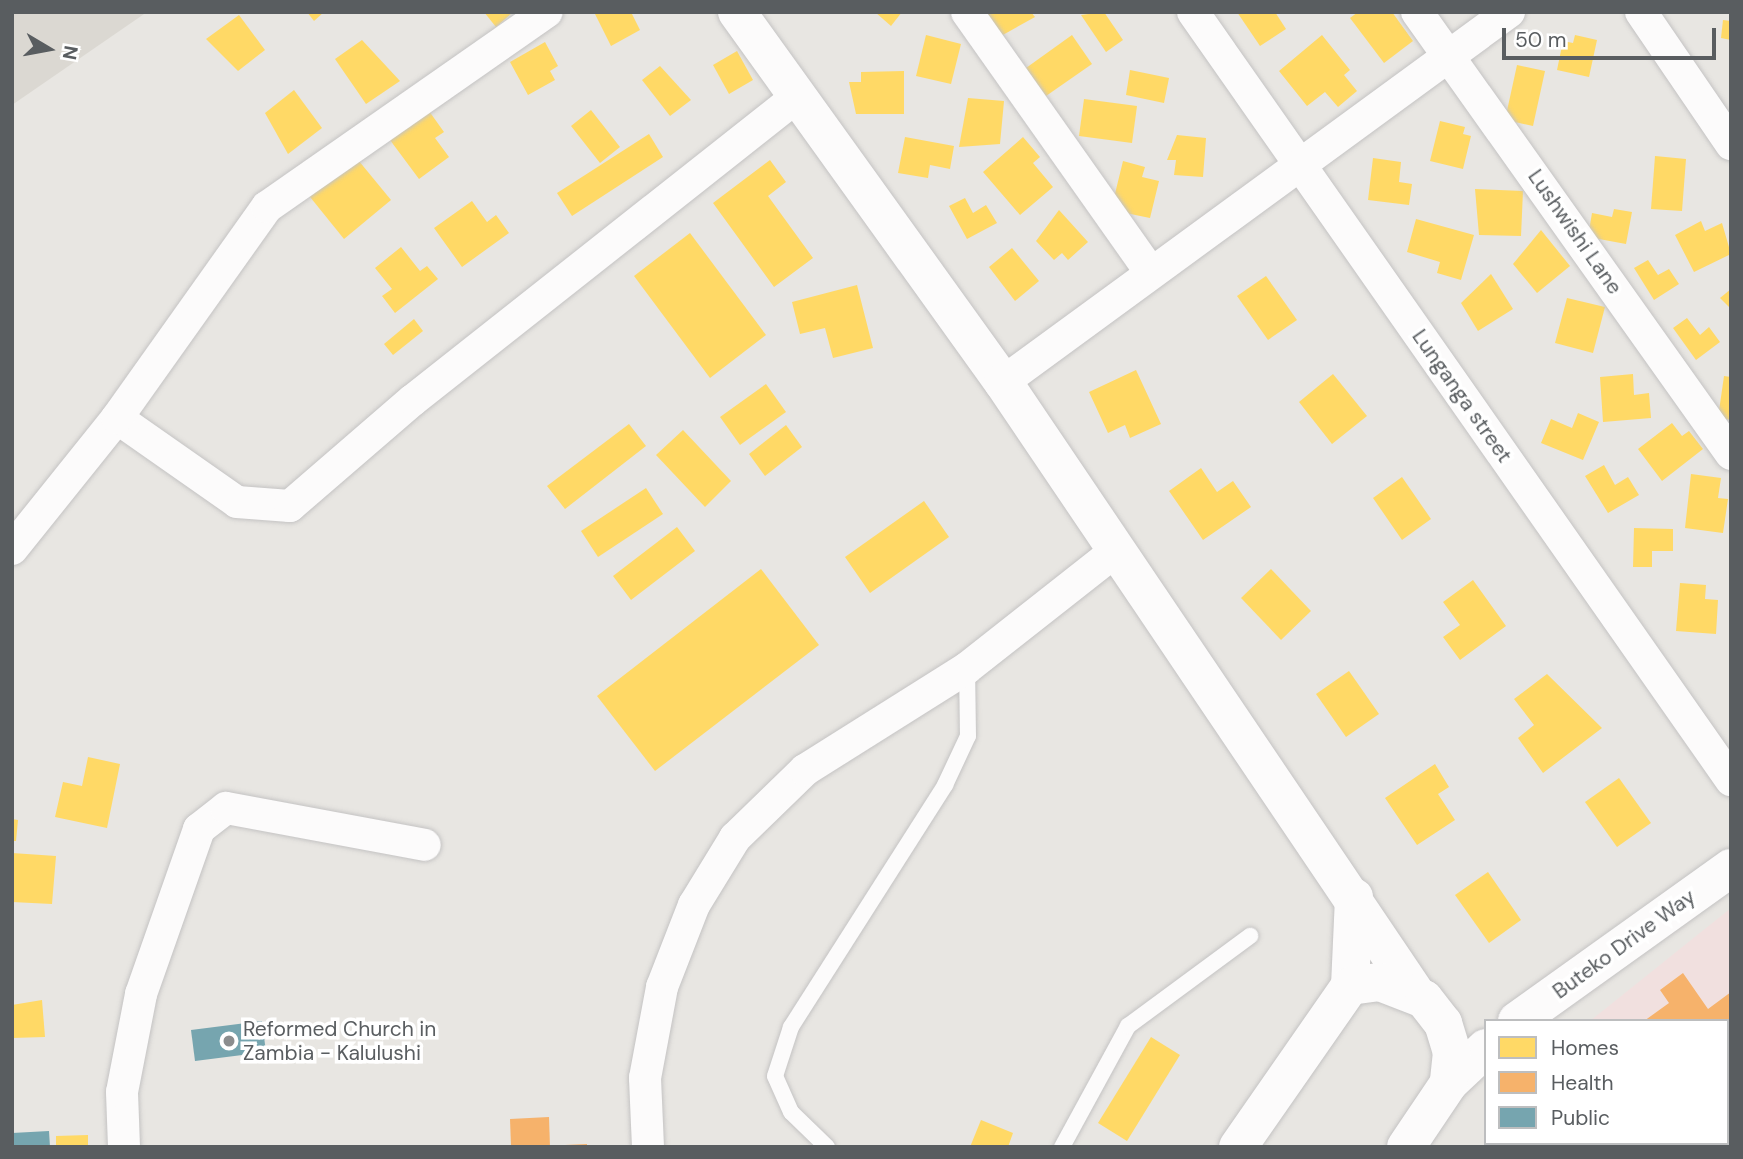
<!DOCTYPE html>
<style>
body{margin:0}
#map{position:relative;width:1743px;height:1159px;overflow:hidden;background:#e8e6e2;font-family:"DM Sans",sans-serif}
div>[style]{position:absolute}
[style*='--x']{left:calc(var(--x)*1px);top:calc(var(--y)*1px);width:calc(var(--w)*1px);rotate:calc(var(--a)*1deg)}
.education>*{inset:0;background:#dbd8d2}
.medical>*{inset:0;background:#f1e0df}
.homes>*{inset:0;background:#ffd966}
.health>*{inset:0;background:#f6b26b}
.public>*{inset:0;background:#76a5af}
.roads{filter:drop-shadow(0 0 2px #c4c3c3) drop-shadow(0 0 2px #c4c3c3)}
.service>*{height:16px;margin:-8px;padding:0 8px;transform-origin:8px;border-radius:8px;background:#fcfbfb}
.minor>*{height:32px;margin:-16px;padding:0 16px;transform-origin:16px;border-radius:16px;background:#fcfbfb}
.tertiary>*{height:38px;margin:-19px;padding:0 19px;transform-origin:19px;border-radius:19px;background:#fcfbfb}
.dots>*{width:19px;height:19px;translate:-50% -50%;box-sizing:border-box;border:4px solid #fff;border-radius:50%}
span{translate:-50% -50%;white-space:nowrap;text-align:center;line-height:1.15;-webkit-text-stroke:7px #fff;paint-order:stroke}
.street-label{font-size:21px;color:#595d60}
.poi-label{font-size:21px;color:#595d60}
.left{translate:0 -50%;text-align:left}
.frame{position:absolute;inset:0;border:14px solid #595d60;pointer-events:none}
.legend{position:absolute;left:1484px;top:1019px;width:245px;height:126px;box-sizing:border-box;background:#fff;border:2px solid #bdbebf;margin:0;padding:9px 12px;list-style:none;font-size:21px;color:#595d60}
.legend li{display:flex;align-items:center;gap:14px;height:35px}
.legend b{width:35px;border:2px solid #bdbebf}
.north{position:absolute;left:14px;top:14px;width:70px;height:70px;-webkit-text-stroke:5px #fff;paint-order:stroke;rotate:100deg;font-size:19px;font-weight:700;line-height:28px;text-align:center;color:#595d60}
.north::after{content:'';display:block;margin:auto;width:24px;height:32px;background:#595d60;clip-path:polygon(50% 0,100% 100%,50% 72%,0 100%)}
.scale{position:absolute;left:1502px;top:28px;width:214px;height:32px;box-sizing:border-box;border:4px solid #595d60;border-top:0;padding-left:9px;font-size:21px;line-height:24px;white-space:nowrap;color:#595d60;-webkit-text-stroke:5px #fff;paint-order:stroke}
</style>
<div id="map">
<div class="education">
<div style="clip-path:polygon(12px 12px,147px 12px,12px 105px)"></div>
</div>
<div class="medical">
<div style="clip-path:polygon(1731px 908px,1731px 1147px,1689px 1147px,1684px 1143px,1727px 1143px,1727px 1021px,1590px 1021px)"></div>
</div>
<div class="homes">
<div style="clip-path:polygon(307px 12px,324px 12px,314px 21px)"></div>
<div style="clip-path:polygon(484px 12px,513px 12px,496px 27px)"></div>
<div style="clip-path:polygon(594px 12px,631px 12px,640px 30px,611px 46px)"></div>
<div style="clip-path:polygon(875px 12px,902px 12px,891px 26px)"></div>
<div style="clip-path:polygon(982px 12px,1031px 12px,1035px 17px,1001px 36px)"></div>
<div style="clip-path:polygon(1104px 12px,1123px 40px,1106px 52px,1081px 15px)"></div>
<div style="clip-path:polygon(1237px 12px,1275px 12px,1286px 29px,1260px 46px)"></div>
<div style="clip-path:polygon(1358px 12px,1392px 12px,1413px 41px,1384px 63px,1350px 18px)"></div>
<div style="clip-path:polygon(239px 15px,265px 50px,238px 71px,206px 39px)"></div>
<div style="clip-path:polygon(1723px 20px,1731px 21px,1731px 40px,1721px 38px)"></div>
<div style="clip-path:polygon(926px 35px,961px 44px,951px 84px,916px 76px)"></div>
<div style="clip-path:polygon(1072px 35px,1092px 64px,1046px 96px,1026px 68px)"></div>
<div style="clip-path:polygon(1322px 35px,1350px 70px,1344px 75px,1357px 91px,1338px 107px,1325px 92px,1307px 106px,1279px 71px)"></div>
<div style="clip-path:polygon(1575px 35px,1597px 40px,1589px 77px,1557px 70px,1563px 41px,1573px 43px)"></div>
<div style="clip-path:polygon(362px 40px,400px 81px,366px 104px,335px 59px)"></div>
<div style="clip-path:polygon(545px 42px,558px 66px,550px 71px,555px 80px,528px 95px,510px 62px)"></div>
<div style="clip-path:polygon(737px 51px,753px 80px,729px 94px,713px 65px)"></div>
<div style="clip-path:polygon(1517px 65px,1545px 71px,1533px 126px,1505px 120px)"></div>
<div style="clip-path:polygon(660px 66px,691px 100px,670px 116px,642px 80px)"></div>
<div style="clip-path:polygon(1130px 70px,1169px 78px,1164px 103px,1126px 95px)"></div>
<div style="clip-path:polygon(904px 71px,904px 114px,856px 114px,849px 82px,861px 82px,861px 72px)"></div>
<div style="clip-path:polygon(294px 90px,322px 128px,288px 154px,265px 113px)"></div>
<div style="clip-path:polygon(968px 98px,1004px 101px,1000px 144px,959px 147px)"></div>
<div style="clip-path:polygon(1084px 99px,1137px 106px,1132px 143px,1079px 136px)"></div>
<div style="clip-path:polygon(591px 110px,620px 147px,600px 163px,571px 126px)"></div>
<div style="clip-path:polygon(429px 111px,444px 132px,435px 138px,449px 157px,419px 179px,390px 140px)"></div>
<div style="clip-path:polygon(1440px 121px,1465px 127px,1463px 134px,1471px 136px,1463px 169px,1430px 161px)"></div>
<div style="clip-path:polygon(649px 134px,663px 157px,572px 216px,557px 193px)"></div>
<div style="clip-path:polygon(1177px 135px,1206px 138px,1203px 177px,1174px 175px,1176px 160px,1167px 160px)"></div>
<div style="clip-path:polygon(905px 137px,954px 146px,950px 169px,930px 165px,928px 178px,898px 173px)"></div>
<div style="clip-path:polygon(1023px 137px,1040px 157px,1033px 163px,1053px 187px,1020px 215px,983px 172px)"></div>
<div style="clip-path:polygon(354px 155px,391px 200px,344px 239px,302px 187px)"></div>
<div style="clip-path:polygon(1655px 156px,1686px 159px,1682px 211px,1651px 209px)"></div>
<div style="clip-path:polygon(1373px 158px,1401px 162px,1399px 182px,1412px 184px,1409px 205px,1368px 200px)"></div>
<div style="clip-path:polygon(770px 160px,786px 182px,768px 196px,813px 258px,774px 287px,713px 203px)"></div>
<div style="clip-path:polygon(1123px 161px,1145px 167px,1142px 177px,1159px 181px,1150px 218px,1111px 210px)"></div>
<div style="clip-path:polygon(1475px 189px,1523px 191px,1521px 236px,1479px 235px)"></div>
<div style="clip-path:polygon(965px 198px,973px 213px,986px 205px,997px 223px,967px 239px,949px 206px)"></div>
<div style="clip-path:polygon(472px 201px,487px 222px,496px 215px,509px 233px,462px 267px,434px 228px)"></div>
<div style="clip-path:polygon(1614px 209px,1632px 212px,1626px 244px,1588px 237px,1592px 213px,1612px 217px)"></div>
<div style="clip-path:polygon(1059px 210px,1088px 242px,1068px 260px,1062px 253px,1054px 260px,1036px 241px)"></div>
<div style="clip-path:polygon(1416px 219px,1474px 235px,1461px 280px,1437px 273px,1440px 262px,1407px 252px)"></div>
<div style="clip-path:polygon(1701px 221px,1705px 231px,1722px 223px,1731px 254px,1694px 272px,1675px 235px)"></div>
<div style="clip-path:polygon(1541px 230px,1570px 266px,1537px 293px,1513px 264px)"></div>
<div style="clip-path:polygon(690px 233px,766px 335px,710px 378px,634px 276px)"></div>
<div style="clip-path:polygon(401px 247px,420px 271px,427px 266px,438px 279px,395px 313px,382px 296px,392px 289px,375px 268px)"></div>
<div style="clip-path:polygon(1012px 248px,1039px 281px,1015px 301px,989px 267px)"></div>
<div style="clip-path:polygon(1648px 260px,1658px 275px,1669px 269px,1679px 284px,1654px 300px,1634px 268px)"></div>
<div style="clip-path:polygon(1491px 274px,1513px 309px,1478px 331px,1461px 303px)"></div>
<div style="clip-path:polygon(1266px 276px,1297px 320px,1268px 340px,1237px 296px)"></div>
<div style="clip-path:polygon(857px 285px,873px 348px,833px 358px,825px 328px,800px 334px,792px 302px)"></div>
<div style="clip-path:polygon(1731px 289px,1731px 309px,1720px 298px)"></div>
<div style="clip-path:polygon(1567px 298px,1605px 307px,1593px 353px,1555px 343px)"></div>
<div style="clip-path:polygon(1687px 318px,1700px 335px,1709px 327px,1720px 342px,1696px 360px,1673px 328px)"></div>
<div style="clip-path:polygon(414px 319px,423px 331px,393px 355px,384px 344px)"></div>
<div style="clip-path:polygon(1136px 370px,1161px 424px,1130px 438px,1125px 425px,1108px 433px,1089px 392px)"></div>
<div style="clip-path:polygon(1333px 374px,1367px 416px,1332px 444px,1299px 402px)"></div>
<div style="clip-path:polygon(1633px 374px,1634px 395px,1649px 393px,1651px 418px,1603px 422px,1600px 377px)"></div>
<div style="clip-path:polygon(1724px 376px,1731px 377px,1731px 420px,1718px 418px)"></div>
<div style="clip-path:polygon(766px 384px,786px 412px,740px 445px,720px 417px)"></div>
<div style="clip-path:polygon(1578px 413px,1599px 422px,1583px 460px,1541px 443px,1551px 419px,1572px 428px)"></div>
<div style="clip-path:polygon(1672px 423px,1682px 436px,1689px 431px,1703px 449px,1662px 481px,1638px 449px)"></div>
<div style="clip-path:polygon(629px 424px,646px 446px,565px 509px,547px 486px)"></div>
<div style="clip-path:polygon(786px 425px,802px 447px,765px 476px,749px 454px)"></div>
<div style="clip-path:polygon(683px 430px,731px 481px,705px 507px,656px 455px)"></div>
<div style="clip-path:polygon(1604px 465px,1615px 485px,1628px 477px,1639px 495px,1608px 513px,1585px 476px)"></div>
<div style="clip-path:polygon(1201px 468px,1217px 492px,1233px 481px,1251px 507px,1203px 540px,1169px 491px)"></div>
<div style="clip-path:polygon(1691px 474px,1721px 478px,1718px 498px,1728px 499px,1723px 533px,1685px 528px)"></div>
<div style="clip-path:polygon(1402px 477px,1431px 519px,1402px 540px,1373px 498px)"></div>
<div style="clip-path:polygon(646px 488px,663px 514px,598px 557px,581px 531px)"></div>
<div style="clip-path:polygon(924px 501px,949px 537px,870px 593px,845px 557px)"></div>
<div style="clip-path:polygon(677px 527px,695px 551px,631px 600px,613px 576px)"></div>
<div style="clip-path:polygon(1634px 528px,1673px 529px,1673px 551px,1652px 551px,1652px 567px,1633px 567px)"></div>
<div style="clip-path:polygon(761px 569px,819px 645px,655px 771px,597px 696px)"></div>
<div style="clip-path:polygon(1271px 569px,1311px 611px,1281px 640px,1241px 598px)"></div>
<div style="clip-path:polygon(1473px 580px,1506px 626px,1460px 660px,1443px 637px,1460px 625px,1443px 602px)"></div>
<div style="clip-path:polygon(1680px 583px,1706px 585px,1705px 599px,1718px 600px,1716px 634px,1676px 631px)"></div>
<div style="clip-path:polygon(1349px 671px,1379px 714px,1346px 737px,1316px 694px)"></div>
<div style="clip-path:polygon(1547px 674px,1602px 728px,1543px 773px,1518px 738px,1534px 725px,1514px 699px)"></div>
<div style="clip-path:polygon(88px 757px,120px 764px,107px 828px,55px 817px,63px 782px,82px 786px)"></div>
<div style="clip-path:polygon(1435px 764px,1449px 787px,1438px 794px,1455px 820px,1417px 845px,1385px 798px)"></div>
<div style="clip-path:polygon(1619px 778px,1651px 823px,1617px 847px,1585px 802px)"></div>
<div style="clip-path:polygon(12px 819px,18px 820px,16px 841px,12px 841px)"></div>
<div style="clip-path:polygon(12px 853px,56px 856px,52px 904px,12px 902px)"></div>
<div style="clip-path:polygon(1488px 872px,1521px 920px,1489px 943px,1455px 895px)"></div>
<div style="clip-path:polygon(42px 1000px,45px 1037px,12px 1038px,12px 1005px)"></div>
<div style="clip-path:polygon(1151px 1037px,1180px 1055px,1127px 1141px,1098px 1123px)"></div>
<div style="clip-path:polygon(981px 1120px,1013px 1133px,1008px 1147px,970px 1147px)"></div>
<div style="clip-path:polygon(88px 1135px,88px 1147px,56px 1147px,56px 1136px)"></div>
</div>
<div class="health">
<div style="clip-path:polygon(1683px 973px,1708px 1009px,1731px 992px,1727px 1074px,1727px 1021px,1644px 1021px,1669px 1003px,1660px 990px)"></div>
<div style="clip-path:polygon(549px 1117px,550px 1147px,511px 1146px,510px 1119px)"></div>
<div style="clip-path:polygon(587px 1144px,587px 1147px,565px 1147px,565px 1145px)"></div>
</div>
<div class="public">
<div style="clip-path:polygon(262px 1021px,266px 1052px,195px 1061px,191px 1030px)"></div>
<div style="clip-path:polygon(49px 1131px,50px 1147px,12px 1147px,12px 1133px)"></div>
</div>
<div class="roads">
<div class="service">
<div style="--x:827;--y:1147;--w:50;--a:-135.8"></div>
<div style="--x:791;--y:1112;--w:39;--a:-114"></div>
<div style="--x:775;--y:1076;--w:52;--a:-71.9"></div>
<div style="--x:791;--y:1027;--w:287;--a:-57.5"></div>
<div style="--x:945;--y:785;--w:54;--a:-64.9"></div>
<div style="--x:968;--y:736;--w:68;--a:-90.8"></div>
<div style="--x:1062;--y:1147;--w:138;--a:-61.4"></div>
<div style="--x:1128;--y:1026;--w:152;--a:-36.4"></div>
</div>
<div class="minor">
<div style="--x:967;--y:12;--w:317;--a:54.8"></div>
<div style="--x:1193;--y:12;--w:938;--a:54.99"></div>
<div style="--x:1417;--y:12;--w:542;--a:54.61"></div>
<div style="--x:1641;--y:12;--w:160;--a:55.7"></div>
<div style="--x:1003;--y:382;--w:627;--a:-36.18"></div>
<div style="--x:117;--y:418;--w:146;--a:35"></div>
<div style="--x:237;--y:502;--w:53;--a:4.3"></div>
<div style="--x:290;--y:506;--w:162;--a:-40.8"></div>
<div style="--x:413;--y:400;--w:488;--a:-38.3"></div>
<div style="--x:12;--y:549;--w:168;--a:-51.3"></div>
<div style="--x:117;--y:418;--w:259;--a:-54.6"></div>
<div style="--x:267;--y:207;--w:341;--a:-34.9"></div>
<div style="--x:124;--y:1147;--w:55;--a:-92.1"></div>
<div style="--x:122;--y:1092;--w:100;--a:-79"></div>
<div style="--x:141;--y:994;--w:175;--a:-70.6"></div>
<div style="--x:199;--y:829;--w:34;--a:-38"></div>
<div style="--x:226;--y:808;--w:202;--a:10.5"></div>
<div style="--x:648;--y:1147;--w:69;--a:-92.5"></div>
<div style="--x:645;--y:1078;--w:93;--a:-79.4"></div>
<div style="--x:662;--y:987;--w:88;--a:-68.7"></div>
<div style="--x:694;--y:905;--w:79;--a:-58.5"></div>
<div style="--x:735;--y:838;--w:98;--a:-44.2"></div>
<div style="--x:805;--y:770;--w:191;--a:-32.2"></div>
<div style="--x:967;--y:668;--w:191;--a:-38.2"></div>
</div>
<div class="tertiary">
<div style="--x:737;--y:12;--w:456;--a:54.3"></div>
<div style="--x:1003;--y:382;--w:740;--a:55.97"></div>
<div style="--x:1350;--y:986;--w:89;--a:-87.4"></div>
<div style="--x:1517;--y:1021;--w:263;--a:-35.6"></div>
<div style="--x:1449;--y:1083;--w:51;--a:-43.4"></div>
<div style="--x:1238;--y:1147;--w:196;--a:-55.2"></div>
<div style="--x:1350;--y:986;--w:30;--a:-8"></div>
<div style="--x:1380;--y:982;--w:47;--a:21.1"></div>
<div style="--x:1424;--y:999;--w:31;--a:52"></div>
<div style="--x:1443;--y:1023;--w:30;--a:73"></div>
<div style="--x:1452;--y:1052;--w:31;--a:96"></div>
<div style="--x:1449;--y:1083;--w:77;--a:123.9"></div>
</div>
</div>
<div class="dots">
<div style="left:229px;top:1041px;background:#8b8d8e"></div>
</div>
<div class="street-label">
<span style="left:1575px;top:232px;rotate:55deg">Lushwishi Lane</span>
<span style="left:1462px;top:396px;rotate:55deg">Lunganga street</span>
<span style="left:1624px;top:944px;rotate:-36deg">Buteko Drive Way</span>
</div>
<div class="poi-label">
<span class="left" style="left:243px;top:1041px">Reformed Church in<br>Zambia - Kalulushi</span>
</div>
<div class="frame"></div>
<ul class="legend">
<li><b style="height:19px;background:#ffd966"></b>Homes</li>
<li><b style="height:19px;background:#f6b26b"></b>Health</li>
<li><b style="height:19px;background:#76a5af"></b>Public</li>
</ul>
<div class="north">N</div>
<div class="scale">50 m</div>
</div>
